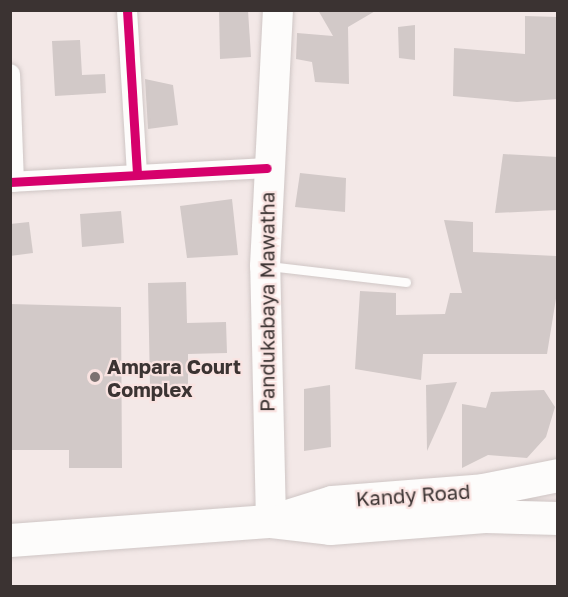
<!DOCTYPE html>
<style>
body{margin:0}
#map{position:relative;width:568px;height:597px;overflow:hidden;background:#f3e8e7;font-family:"Golos Text",sans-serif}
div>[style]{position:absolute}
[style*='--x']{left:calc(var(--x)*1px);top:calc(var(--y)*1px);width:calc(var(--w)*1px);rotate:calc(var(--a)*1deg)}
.building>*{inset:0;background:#d2c9c8}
.roads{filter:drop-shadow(0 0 2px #cfc6c5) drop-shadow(0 0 2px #cfc6c5)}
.lane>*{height:9px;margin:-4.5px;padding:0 4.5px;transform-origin:4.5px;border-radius:4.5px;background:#fdfcfb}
.street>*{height:20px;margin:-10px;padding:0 10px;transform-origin:10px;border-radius:10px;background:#fdfcfb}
.primary>*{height:30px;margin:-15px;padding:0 15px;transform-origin:15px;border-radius:15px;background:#fdfcfb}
.highway>*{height:33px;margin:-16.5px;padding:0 16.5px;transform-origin:16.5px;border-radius:16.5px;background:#fdfcfb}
.cycleway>*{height:9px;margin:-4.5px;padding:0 4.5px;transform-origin:4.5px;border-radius:4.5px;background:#d6006c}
.dots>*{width:16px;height:16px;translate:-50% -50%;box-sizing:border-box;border:3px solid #f9e3e1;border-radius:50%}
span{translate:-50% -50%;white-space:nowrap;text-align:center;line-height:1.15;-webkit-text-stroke:4.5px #f9e3e1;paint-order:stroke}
.street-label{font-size:20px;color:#3b3332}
.poi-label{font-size:20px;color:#3b3332;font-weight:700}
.left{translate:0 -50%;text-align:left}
.frame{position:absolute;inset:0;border:12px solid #3b3332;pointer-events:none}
</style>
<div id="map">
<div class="building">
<div style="clip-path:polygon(219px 10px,248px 10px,251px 57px,220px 59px)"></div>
<div style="clip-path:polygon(318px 10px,377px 10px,348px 27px,349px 84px,315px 82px,312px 62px,296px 59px,297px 33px,333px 36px)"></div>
<div style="clip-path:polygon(525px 16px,558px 17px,558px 99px,517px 102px,453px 96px,454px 48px,525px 54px)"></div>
<div style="clip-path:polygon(415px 25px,415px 60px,399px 58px,398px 27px)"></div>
<div style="clip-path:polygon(80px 40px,82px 75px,105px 74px,106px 93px,55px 96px,52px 41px)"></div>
<div style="clip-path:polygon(145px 79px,173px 85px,178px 125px,148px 129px)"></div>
<div style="clip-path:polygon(503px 154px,558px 157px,558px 210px,495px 213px)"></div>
<div style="clip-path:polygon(300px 173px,346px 178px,345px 212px,295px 207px)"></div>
<div style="clip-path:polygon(232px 199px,238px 255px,187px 258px,180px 206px)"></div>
<div style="clip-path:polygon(121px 211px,124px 243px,82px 247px,80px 214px)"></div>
<div style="clip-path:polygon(444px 220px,473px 222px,473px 252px,556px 256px,558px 286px,547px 354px,423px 354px,421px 380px,355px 369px,360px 291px,396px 293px,396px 315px,445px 314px,450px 293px,462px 293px)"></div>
<div style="clip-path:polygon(29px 222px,33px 253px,10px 256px,10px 224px)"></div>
<div style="clip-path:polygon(186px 282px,187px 323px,226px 322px,227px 353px,188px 354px,188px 386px,150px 387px,148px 283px)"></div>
<div style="clip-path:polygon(10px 304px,121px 307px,122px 468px,69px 468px,69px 450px,10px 450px)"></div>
<div style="clip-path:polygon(457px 382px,445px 411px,427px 451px,426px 385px)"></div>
<div style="clip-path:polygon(330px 385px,331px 447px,304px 451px,304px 389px)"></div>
<div style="clip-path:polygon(544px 390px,555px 407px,546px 437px,527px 458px,488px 455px,462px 468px,462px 404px,486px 408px,491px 392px)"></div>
</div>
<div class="roads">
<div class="lane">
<div style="--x:269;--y:266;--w:138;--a:6.7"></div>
</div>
<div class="street">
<div style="--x:127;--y:10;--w:165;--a:86.5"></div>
<div style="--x:10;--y:74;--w:108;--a:87.9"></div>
<div style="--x:10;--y:182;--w:257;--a:-3.1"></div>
</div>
<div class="primary">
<div style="--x:271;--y:521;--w:255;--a:-91.3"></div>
<div style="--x:265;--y:266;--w:256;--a:-87.1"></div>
</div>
<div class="highway">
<div style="--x:284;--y:517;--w:50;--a:-17.4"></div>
<div style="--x:332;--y:502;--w:151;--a:-4.5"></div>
<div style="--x:483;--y:490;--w:76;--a:-11.3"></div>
<div style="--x:10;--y:540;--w:262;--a:-4.2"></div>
<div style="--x:271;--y:521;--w:59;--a:6.8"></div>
<div style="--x:330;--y:528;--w:155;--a:-4.4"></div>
<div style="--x:485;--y:516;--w:73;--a:1.6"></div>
</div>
</div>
<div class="cycleway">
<div style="--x:127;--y:10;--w:165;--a:86.5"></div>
<div style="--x:10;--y:182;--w:257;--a:-3.1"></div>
</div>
<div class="dots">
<div style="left:95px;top:377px;background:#7b7271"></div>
</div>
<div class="street-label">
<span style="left:267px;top:302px;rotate:-90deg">Pandukabaya Mawatha</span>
<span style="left:413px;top:495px;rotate:-4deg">Kandy Road</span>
</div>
<div class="poi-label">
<span class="left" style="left:107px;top:378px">Ampara Court<br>Complex</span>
</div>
<div class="frame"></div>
</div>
